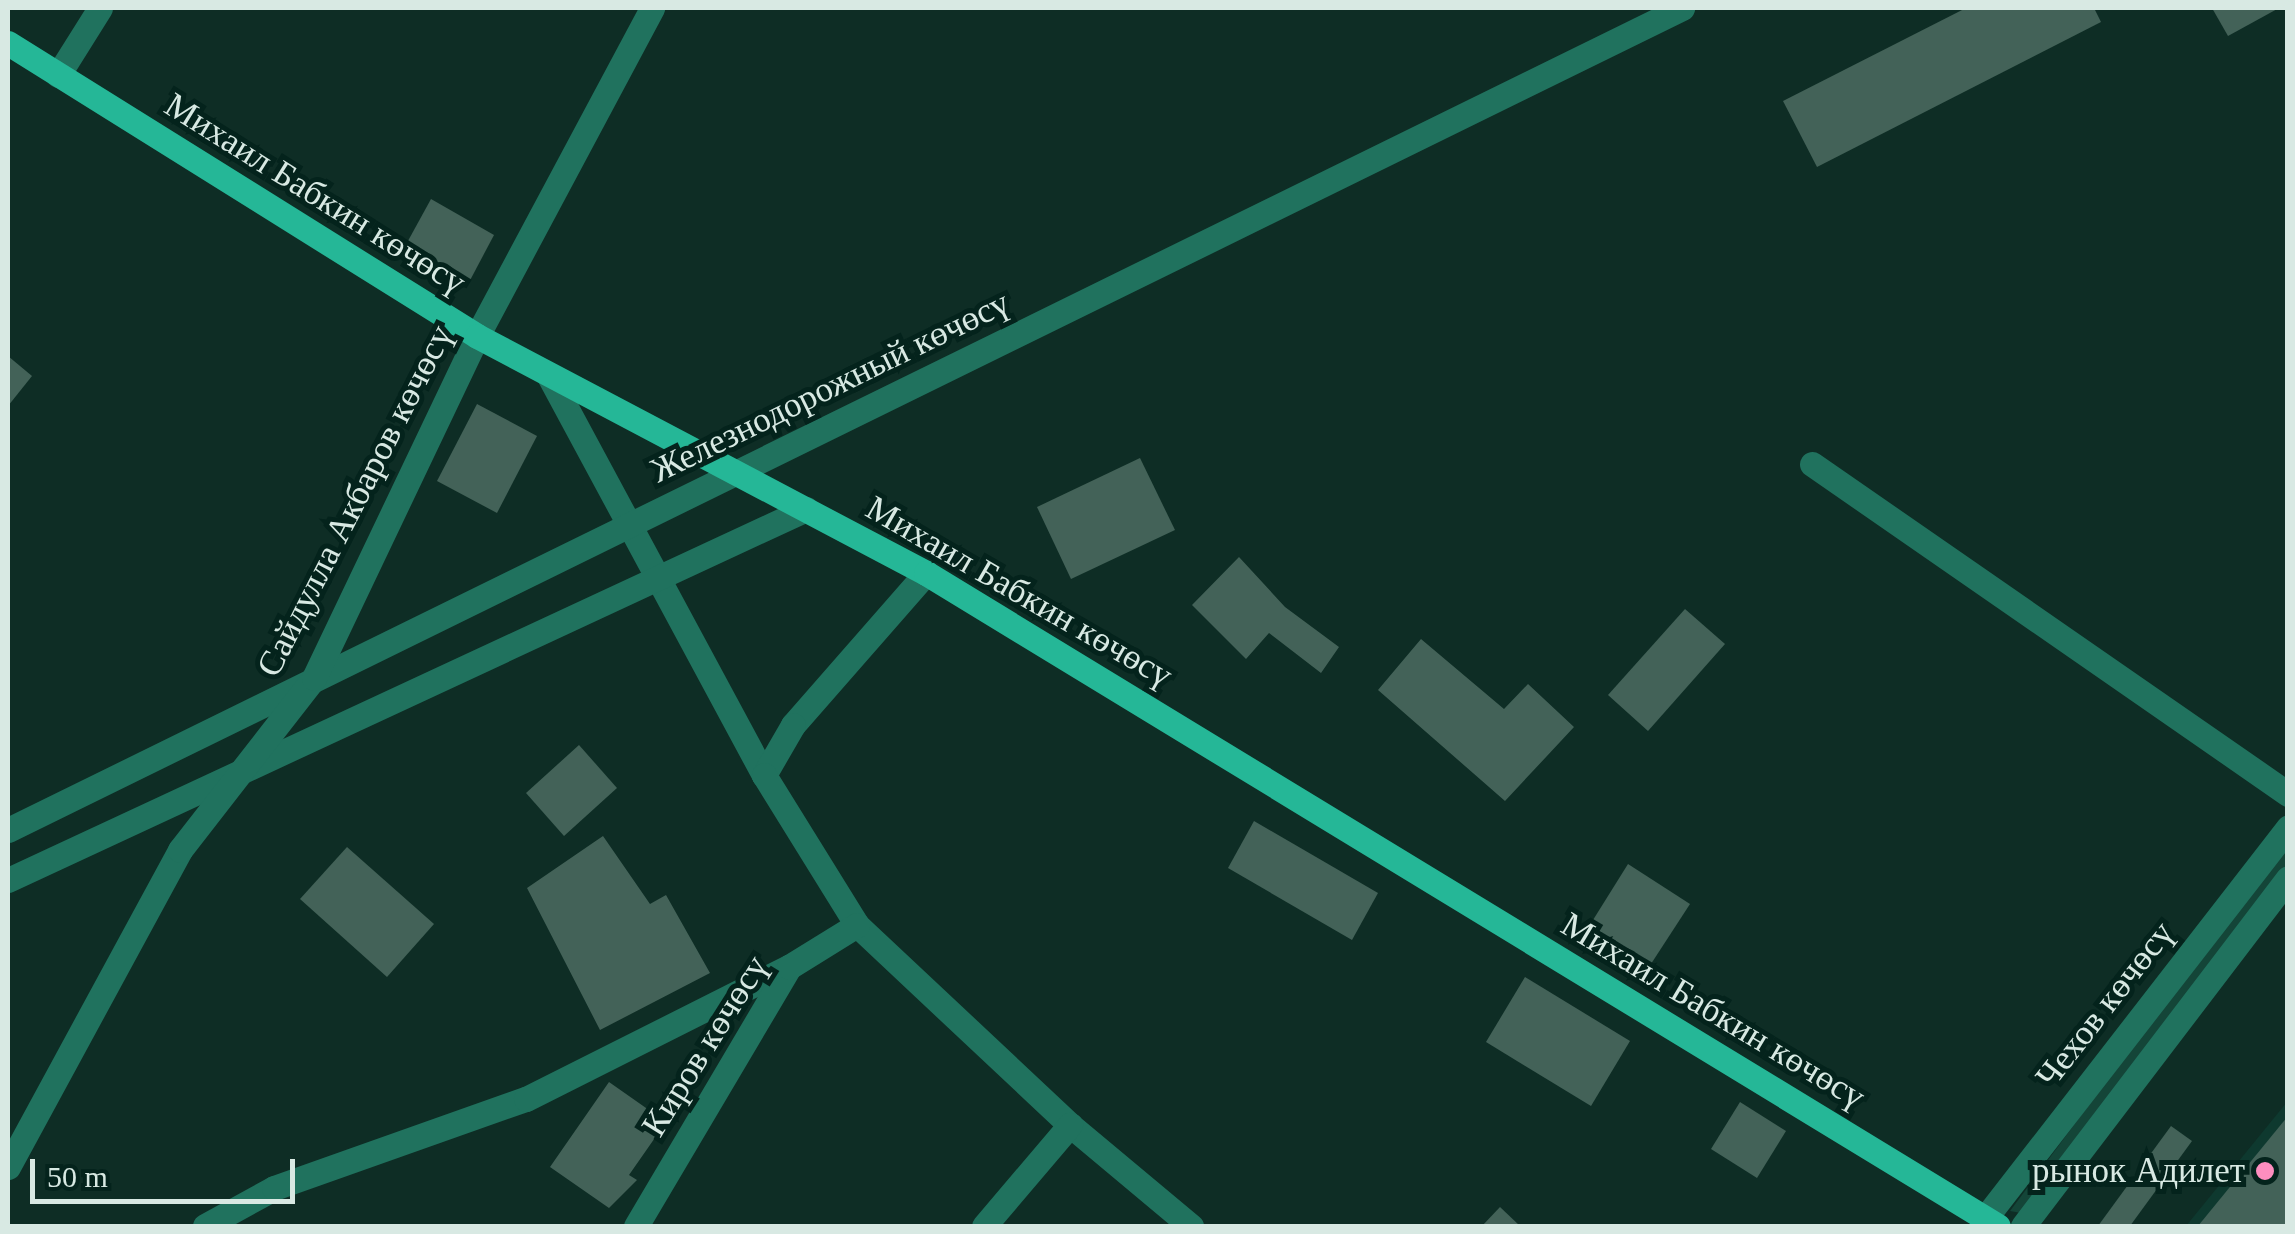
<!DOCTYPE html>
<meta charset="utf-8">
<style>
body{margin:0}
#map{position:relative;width:2295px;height:1234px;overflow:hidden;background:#0e2d25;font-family:Georgia,serif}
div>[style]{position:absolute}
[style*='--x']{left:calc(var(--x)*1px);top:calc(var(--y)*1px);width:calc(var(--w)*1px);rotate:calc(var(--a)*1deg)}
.built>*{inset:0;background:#0e392f}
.green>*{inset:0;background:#144538}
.building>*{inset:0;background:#436258}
.minor>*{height:25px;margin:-12.5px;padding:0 12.5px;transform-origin:12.5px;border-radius:12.5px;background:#20725e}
.major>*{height:25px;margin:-12.5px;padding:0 12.5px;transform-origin:12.5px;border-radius:12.5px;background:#25b797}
.dots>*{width:28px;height:28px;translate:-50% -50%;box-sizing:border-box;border:5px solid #04231c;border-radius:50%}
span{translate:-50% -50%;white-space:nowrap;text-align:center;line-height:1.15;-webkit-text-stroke:10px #04231c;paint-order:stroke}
.street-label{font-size:35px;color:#d8e9e3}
.poi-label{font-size:35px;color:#d8e9e3}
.right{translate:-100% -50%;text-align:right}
.frame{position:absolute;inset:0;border:10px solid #d8e9e3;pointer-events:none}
.scale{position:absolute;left:30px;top:1159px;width:265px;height:45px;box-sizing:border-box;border:5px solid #d8e9e3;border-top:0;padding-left:12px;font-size:30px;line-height:35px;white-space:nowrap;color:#d8e9e3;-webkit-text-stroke:8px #04231c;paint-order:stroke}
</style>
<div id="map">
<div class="built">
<div style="clip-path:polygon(2287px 1102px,2287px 1226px,2186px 1226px)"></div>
</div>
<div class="green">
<div style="clip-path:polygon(2287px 838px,2287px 868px,2021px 1213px,2010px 1211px)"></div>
</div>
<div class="building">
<div style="clip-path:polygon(1966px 8px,2094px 8px,2101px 22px,1817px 167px,1783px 101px)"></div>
<div style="clip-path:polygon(2212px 8px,2279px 8px,2228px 36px)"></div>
<div style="clip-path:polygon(431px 199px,494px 235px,467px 286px,403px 250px)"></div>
<div style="clip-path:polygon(8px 356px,32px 376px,8px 406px)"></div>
<div style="clip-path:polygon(477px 404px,537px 436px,497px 513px,437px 481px)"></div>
<div style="clip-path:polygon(1140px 458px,1175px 530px,1071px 579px,1037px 507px)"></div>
<div style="clip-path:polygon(1239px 557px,1285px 607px,1339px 647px,1321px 673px,1269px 633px,1246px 659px,1192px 605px)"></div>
<div style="clip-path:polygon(1685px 609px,1725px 644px,1648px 731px,1608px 695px)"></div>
<div style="clip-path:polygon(1421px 639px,1504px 709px,1528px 684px,1574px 727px,1505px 801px,1378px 690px)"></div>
<div style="clip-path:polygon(579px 745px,617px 788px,564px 836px,526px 793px)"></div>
<div style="clip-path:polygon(1254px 821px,1378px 893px,1352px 940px,1228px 868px)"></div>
<div style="clip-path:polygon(603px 836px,650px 904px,666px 895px,710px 973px,600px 1030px,527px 888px)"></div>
<div style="clip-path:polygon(347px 847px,434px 924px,387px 977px,300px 899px)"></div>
<div style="clip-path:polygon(1628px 864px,1690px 904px,1649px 967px,1588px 928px)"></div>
<div style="clip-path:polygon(1525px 977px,1630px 1041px,1591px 1106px,1486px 1042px)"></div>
<div style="clip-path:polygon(609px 1082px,666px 1122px,629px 1175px,637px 1180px,609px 1208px,550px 1167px)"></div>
<div style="clip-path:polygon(1740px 1102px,1786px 1131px,1757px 1178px,1711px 1149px)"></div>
<div style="clip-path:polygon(2288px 1116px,2288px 1226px,2198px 1226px)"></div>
<div style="clip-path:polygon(2171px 1126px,2192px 1141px,2130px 1226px,2098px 1226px)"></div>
<div style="clip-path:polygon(1500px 1207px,1520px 1226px,1482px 1226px)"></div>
</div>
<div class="minor">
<div style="--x:58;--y:75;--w:79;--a:-57.9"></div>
<div style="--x:548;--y:374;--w:455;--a:61.7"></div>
<div style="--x:1812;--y:464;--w:579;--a:34.73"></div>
<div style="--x:926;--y:573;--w:202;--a:131.2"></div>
<div style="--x:793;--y:725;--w:58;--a:120.1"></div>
<div style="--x:764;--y:775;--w:176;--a:58.2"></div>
<div style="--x:857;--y:925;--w:292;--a:43.2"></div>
<div style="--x:1070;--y:1125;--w:158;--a:39.9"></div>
<div style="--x:8;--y:830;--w:1865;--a:-26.15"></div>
<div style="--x:8;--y:880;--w:880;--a:-24.93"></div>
<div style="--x:8;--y:1167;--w:361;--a:-61.5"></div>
<div style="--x:180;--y:850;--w:218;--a:-52.1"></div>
<div style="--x:314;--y:678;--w:379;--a:-64.5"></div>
<div style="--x:477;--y:336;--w:372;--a:-61.9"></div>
<div style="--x:1986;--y:1217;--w:493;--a:-52.2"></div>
<div style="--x:205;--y:1226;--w:79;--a:-28.8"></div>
<div style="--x:274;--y:1188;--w:267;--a:-19.5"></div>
<div style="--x:526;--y:1099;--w:294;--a:-26.7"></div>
<div style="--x:636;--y:1226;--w:301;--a:-59.4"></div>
<div style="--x:789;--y:967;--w:80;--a:-31.7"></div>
<div style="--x:984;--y:1226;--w:133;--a:-49.6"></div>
<div style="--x:2023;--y:1226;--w:437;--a:-52.7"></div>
</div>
<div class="major">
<div style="--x:8;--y:43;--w:553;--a:31.99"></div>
<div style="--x:477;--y:336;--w:508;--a:27.83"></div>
<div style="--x:926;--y:573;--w:1255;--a:31.35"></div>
</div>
<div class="dots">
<div style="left:2265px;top:1171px;background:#fd8ebf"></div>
</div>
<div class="street-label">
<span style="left:315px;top:194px;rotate:32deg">Михаил Бабкин көчөсү</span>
<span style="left:830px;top:387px;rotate:-26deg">Железнодорожный көчөсү</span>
<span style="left:355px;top:501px;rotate:-63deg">Сайдулла Акбаров көчөсү</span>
<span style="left:1019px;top:592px;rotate:30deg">Михаил Бабкин көчөсү</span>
<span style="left:2105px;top:1005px;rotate:-52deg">Чехов көчөсү</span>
<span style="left:1713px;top:1011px;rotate:31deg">Михаил Бабкин көчөсү</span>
<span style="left:705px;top:1046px;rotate:-58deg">Киров көчөсү</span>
</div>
<div class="poi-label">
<span class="right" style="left:2245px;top:1171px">рынок Адилет</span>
</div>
<div class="frame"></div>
<div class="scale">50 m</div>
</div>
